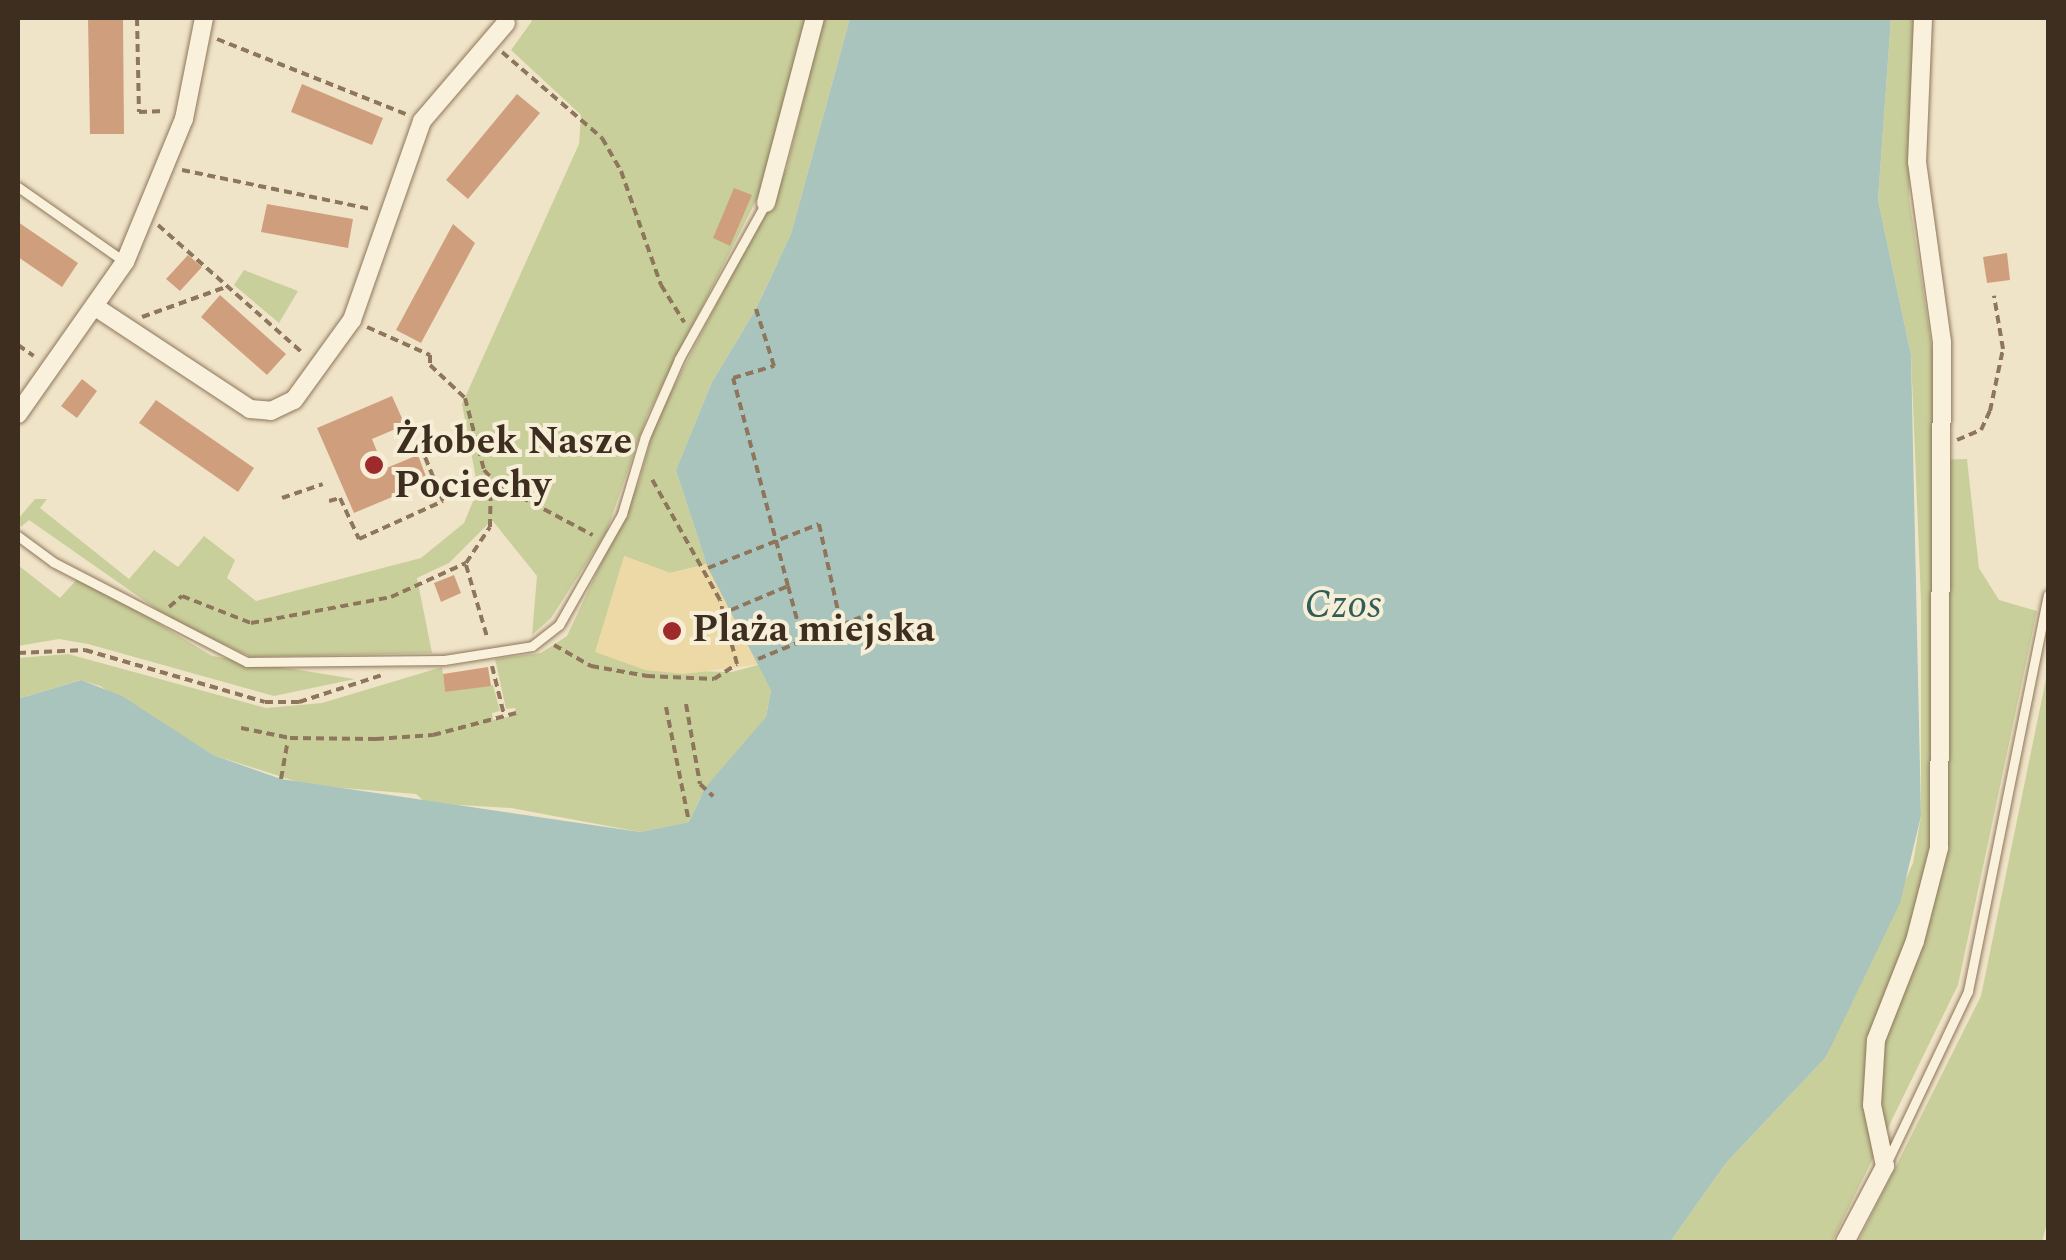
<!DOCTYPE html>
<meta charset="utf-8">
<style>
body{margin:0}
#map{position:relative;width:2066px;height:1260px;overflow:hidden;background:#f0e4c8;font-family:Spectral,serif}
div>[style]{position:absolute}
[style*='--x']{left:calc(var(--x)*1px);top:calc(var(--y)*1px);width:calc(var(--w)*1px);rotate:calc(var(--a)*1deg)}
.green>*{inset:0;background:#c9cf9b}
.sand>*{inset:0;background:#ecd9a5}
.water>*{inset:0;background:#a9c4bc}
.building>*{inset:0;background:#cf9f7d}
.path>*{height:4px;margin-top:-2px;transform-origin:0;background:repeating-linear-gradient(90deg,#8d765c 0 8px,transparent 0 13px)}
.roads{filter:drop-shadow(0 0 2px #8d765c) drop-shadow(0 0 2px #8d765c)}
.service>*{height:9px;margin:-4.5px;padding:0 4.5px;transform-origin:4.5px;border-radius:4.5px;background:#faf1dc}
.minor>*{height:18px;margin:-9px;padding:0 9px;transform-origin:9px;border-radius:9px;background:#faf1dc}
.dots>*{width:28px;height:28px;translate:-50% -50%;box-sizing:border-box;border:5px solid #f7eed8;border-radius:50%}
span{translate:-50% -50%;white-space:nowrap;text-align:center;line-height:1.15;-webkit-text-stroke:8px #f7eed8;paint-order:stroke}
.poi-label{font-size:38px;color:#3d2e20;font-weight:700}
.left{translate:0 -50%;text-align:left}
.water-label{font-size:40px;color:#2f5d5a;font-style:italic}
.frame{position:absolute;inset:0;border:20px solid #3d2e20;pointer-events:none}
</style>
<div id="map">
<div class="green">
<div style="clip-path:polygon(528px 18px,810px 18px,771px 171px,647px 416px,606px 533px,551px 618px,532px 635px,537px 576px,492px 520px,449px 563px,417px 578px,432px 653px,251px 657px,175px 622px,29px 520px,21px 527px,18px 519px,35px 499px,47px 499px,40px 508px,129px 579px,154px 550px,178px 567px,204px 536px,235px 560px,227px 578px,256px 601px,421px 558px,464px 523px,478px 489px,462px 404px,579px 144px,581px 115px,511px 50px,532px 21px)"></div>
<div style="clip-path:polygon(823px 18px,850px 18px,791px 234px,756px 309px,712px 382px,676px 470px,707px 564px,670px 573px,624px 556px,645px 670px,732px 672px,761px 664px,771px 690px,766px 717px,700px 798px,689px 822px,640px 832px,511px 808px,426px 803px,416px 794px,307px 785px,213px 755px,100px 686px,80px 680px,18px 699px,18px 658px,68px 654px,266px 708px,322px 703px,442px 667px,445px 692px,493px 685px,500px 711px,492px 713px,493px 720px,516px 715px,515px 708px,506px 709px,495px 659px,541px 653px,567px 636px,639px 482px,656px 421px,787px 168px)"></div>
<div style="clip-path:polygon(1891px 18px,1914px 18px,1909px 197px,1933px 355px,1937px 460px,1967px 459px,1979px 568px,1999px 600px,2037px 611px,1958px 985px,1832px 1242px,1670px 1242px,1726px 1163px,1826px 1057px,1913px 863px,1921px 816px,1921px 601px,1911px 355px,1878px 200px)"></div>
<div style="clip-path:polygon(244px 270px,298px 291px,279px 323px,234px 285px)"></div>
<div style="clip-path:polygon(18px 565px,60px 598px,80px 576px,212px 656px,355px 679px,274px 696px,88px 644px,59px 639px,18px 646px)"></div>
<div style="clip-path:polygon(2048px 669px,2048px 1219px,2042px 1242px,1858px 1242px,1981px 996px)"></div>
</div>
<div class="sand">
<div style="clip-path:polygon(624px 556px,670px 573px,707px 564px,761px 664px,684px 674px,645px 670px,595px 652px)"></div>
</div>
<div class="water">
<div style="clip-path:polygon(850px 18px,1891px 18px,1878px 200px,1911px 355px,1921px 816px,1900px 903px,1826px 1057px,1726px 1163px,1670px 1242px,18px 1242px,18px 699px,81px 680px,122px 696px,213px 755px,281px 779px,640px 832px,689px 822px,705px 788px,766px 717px,771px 690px,708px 568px,676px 470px,712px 382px,756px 309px,791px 234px)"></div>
</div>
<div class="building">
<div style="clip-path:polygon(88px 18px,123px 18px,124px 134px,90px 134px)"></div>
<div style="clip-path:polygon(302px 84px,383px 118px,372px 145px,291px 112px)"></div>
<div style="clip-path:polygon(517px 94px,540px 113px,468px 199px,446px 180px)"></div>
<div style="clip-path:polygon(734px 188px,752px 195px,730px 246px,713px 238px)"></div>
<div style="clip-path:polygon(267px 204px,353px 219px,348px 248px,261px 232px)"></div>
<div style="clip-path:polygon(18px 222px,78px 263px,62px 287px,18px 257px)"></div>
<div style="clip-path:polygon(453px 224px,475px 243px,421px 343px,396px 330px)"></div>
<div style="clip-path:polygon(2007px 253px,2010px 280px,1987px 283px,1983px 257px)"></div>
<div style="clip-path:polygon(188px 255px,202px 267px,180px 291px,166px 279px)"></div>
<div style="clip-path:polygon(220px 295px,286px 354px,267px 375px,201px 317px)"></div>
<div style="clip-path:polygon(82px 379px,97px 391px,77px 418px,61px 406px)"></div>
<div style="clip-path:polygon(392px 396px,405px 425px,372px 439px,384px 469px,418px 455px,428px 482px,354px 513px,317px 428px)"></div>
<div style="clip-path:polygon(156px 400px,254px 468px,238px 492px,139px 423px)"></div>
<div style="clip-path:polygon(454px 575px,461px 593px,441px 602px,434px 583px)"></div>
<div style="clip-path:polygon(488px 667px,491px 686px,445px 692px,443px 674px)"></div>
</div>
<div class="path">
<div style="--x:137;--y:18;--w:94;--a:88.8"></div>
<div style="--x:139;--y:112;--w:26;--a:-2"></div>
<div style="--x:217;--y:39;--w:206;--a:21.7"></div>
<div style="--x:502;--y:52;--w:132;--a:40.7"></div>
<div style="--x:602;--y:138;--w:38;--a:60"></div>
<div style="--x:621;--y:171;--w:121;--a:70.7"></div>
<div style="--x:661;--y:285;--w:44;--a:58.1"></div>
<div style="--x:182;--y:170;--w:193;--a:11.7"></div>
<div style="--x:158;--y:225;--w:195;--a:41.5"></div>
<div style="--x:142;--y:317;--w:89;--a:-19.7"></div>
<div style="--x:367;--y:327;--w:69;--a:24"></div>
<div style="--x:430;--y:355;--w:10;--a:90"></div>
<div style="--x:430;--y:365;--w:48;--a:43.3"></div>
<div style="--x:465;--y:398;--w:74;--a:75.2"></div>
<div style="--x:484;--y:470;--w:21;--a:47"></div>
<div style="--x:498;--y:485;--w:107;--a:27.8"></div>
<div style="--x:18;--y:345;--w:19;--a:35"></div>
<div style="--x:1957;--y:440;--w:26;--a:-23"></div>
<div style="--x:1981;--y:430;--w:21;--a:-65"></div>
<div style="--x:1990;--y:411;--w:63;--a:-78.2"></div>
<div style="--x:2003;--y:349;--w:54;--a:-99.6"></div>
<div style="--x:282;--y:498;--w:43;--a:-18.9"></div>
<div style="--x:329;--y:501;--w:11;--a:-15"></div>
<div style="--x:340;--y:498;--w:45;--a:65.1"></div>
<div style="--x:359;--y:539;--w:92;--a:-24.3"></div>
<div style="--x:443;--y:501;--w:53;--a:-112.2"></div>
<div style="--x:466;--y:565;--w:75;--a:73.7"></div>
<div style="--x:708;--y:568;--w:119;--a:-21.6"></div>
<div style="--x:819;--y:524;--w:103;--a:77.7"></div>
<div style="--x:788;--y:586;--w:58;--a:75"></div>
<div style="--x:169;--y:607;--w:17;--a:-40"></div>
<div style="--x:182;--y:596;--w:74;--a:21.4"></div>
<div style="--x:251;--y:623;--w:142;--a:-10.5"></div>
<div style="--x:391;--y:597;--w:82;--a:-24.4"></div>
<div style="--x:466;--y:563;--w:43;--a:-56.3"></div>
<div style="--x:490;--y:527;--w:50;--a:-88.9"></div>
<div style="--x:731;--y:610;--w:62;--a:-22.8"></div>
<div style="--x:788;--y:586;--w:215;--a:-104.8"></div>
<div style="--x:733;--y:378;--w:43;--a:-16.3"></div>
<div style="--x:774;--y:366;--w:60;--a:-107.5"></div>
<div style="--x:554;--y:645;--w:43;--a:29.6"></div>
<div style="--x:591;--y:666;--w:57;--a:10.1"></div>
<div style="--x:647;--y:676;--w:67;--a:2.6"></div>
<div style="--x:714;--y:679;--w:27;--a:-33"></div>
<div style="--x:737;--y:664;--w:66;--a:-104.9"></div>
<div style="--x:720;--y:600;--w:142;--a:-119.4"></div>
<div style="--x:18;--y:653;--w:67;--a:-2.6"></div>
<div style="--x:85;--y:650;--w:187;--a:16.1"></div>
<div style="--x:265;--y:702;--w:34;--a:0"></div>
<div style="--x:299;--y:702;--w:87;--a:-18"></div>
<div style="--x:758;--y:659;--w:111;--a:-22.2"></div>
<div style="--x:492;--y:666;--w:50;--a:76.2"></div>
<div style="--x:686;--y:704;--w:81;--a:80.1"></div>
<div style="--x:700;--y:784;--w:18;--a:43"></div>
<div style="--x:666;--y:707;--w:117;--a:78.7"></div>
<div style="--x:241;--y:728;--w:50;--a:11.5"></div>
<div style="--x:290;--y:738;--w:86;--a:0.7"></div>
<div style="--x:376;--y:739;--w:57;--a:-4"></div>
<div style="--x:433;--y:735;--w:86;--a:-14.8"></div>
<div style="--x:281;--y:779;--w:36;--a:-80"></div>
</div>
<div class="roads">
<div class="service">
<div style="--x:18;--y:187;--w:131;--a:35"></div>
<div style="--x:18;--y:536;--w:44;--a:36.6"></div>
<div style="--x:53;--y:562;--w:218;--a:27.3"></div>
<div style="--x:247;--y:662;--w:197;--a:-0.6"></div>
<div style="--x:444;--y:660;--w:89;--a:-9"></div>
<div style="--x:532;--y:646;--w:34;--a:-38"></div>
<div style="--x:559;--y:625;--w:128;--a:-60.4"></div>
<div style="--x:622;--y:514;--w:80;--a:-73.4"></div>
<div style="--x:645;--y:437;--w:85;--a:-66.4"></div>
<div style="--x:679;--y:359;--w:179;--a:-60.9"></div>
<div style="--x:1886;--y:1164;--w:191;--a:-64.6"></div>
<div style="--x:1968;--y:991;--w:404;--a:-78.6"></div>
</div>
<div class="minor">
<div style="--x:766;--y:203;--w:191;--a:-75.2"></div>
<div style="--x:97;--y:308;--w:183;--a:33.4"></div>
<div style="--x:250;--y:409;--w:21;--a:5"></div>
<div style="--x:271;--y:411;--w:25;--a:-26"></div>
<div style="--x:294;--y:400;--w:99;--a:-54.1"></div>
<div style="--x:352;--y:320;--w:211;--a:-70.6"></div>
<div style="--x:422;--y:121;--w:129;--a:-49.4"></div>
<div style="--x:18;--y:414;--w:186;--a:-54.9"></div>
<div style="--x:125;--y:262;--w:155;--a:-67.6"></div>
<div style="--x:184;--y:119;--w:103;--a:-78.8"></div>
<div style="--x:1845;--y:1242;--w:86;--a:-62.2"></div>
<div style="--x:1885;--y:1166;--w:62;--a:-102"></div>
<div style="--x:1872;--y:1105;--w:65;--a:-86.5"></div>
<div style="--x:1876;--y:1040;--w:106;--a:-68.5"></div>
<div style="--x:1915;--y:941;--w:96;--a:-75.5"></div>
<div style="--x:1939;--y:848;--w:506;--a:-89.66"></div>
<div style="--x:1942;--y:342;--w:182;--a:-97.9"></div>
<div style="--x:1917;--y:162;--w:144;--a:-87.6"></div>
</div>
</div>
<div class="dots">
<div style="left:374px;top:465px;background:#9e2a2b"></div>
<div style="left:672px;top:631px;background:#9e2a2b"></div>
</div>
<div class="poi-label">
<span class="left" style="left:394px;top:465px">Żłobek Nasze<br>Pociechy</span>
<span class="left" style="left:692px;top:631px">Plaża miejska</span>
</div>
<div class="water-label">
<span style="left:1343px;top:606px">Czos</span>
</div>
<div class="frame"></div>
</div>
